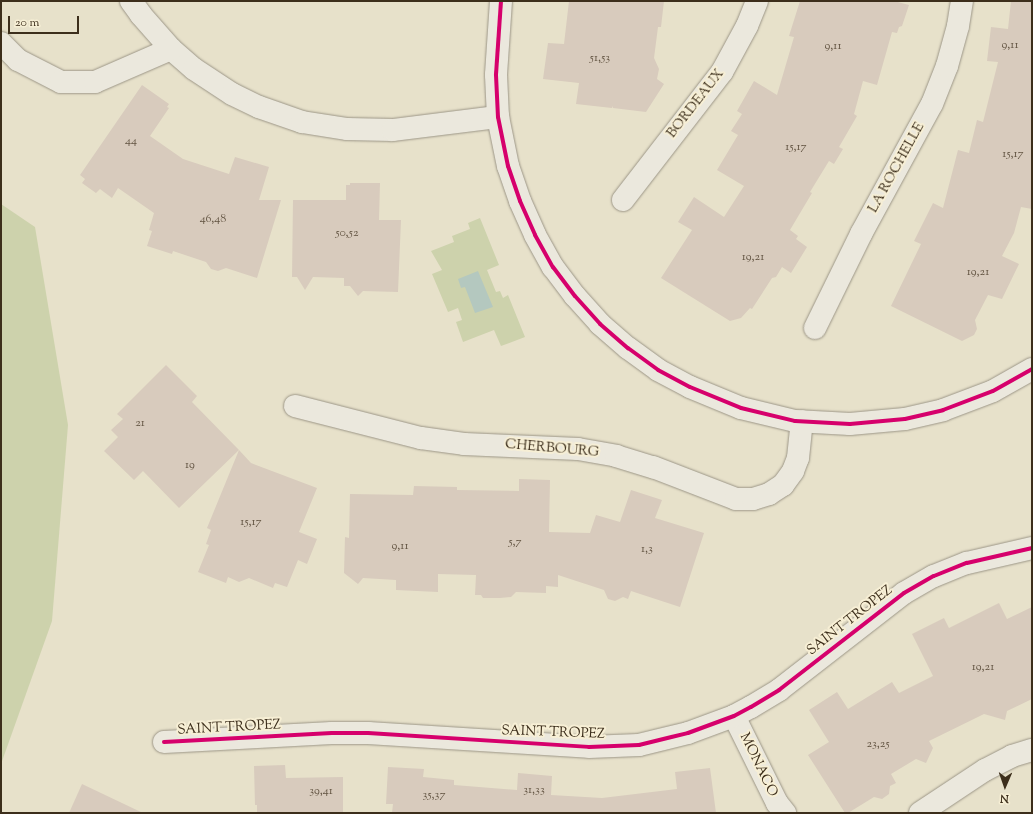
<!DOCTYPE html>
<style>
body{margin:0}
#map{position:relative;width:1033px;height:814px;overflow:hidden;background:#e7e1ca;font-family:"Sorts Mill Goudy",serif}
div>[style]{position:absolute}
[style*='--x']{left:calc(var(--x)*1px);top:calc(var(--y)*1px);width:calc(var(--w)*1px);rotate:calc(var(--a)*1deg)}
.green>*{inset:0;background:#cdd2ac}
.water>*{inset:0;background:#b4c8bf}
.building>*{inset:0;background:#d8cbbd}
.roads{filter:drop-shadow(0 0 1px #9c9687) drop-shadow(0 0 1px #9c9687)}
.minor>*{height:22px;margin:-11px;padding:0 11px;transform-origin:11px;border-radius:11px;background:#ebe8dd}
.cycleway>*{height:4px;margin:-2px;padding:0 2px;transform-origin:2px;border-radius:2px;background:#d6006c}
span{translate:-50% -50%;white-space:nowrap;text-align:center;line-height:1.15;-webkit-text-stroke:4px #f7efd5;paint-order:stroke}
.number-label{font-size:12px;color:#645644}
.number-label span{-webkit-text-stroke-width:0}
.street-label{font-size:14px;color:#3c2e1b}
.frame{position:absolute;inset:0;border:2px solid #3c2e1b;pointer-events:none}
.north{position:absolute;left:985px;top:766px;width:40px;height:40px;-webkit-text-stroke:3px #f7efd5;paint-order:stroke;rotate:182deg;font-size:11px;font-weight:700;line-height:16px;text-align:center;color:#3c2e1b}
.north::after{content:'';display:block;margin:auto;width:14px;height:18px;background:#3c2e1b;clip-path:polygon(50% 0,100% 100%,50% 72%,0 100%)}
.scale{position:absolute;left:8px;top:16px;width:71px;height:18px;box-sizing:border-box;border:2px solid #3c2e1b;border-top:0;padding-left:5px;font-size:12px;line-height:14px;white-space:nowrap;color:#3c2e1b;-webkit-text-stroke:3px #f7efd5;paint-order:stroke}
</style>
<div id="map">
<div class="green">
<div style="clip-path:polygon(1px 204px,35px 227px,68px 425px,52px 621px,1px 764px)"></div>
<div style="clip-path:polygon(480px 218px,499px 265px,487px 270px,496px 292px,500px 291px,503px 298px,508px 295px,525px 337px,501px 346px,494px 330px,463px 342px,456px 322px,462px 320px,458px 308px,448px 312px,432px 274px,442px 270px,431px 251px,454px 242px,452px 236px,470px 229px,468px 223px)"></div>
</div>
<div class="water">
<div style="clip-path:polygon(478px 271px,493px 307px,475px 313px,465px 287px,461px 288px,458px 279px)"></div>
</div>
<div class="building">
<div style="clip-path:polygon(569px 1px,664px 1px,661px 27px,658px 27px,654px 58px,659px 69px,657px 79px,664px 84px,646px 112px,613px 108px,613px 106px,612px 108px,576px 104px,579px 83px,543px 79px,548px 43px,564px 44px)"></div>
<div style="clip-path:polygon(800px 1px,894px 1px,909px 5px,902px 26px,899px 27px,897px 33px,892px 32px,877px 85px,863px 81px,854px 114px,857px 116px,839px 147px,843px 149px,834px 164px,829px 161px,810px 192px,812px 193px,790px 230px,798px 236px,796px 239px,807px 247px,791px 273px,782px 267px,776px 277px,772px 278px,752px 309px,750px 308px,741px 318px,730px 321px,661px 278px,692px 230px,678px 222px,694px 197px,724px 217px,744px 186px,717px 170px,738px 135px,731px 131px,742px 114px,737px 111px,754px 81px,777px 95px,794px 37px,789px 36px)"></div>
<div style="clip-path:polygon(1011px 1px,1032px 1px,1032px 209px,1021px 207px,1014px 233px,1002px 256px,1019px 264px,1002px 299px,988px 295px,975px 320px,977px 329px,974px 335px,962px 341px,891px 306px,921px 244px,914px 241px,933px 203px,943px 208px,958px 150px,969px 153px,977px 120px,983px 122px,998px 62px,987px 61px,991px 27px,1008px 29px)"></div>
<div style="clip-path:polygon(142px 85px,169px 104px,167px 107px,169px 108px,150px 136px,183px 159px,229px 174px,235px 157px,269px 167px,259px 200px,281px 200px,257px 278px,226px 268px,218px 271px,211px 269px,206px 262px,173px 251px,172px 254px,147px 246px,152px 231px,149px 230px,154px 213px,118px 188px,112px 198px,100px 189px,96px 193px,82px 183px,85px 179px,80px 175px)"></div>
<div style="clip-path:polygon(350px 183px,380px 183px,379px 220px,401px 220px,398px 292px,363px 291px,358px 296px,350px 286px,344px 286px,344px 278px,313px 277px,305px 290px,297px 277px,292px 277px,293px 200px,346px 200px,346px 185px,350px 185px)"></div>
<div style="clip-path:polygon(166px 365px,197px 396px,192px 402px,239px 450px,179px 508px,143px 471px,134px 480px,104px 451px,118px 437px,111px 430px,123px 419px,117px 414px)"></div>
<div style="clip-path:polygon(239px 450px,251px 463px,317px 488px,299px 532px,317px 539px,307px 564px,298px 560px,287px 587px,275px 583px,273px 588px,249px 578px,239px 582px,228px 577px,226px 583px,198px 572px,209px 545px,206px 544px,211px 530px,207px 528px)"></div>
<div style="clip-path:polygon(519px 479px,550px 480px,549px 532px,590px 533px,596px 515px,620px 522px,631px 490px,662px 500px,655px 518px,704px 533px,680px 607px,631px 591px,628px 599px,623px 597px,615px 601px,608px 599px,604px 590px,558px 575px,558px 587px,546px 586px,546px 593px,516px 592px,511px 597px,500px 598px,483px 598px,481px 595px,475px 595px,476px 575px,438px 574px,438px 592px,396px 590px,396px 580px,363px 578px,358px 584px,344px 573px,345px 537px,349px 538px,350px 494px,413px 495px,414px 486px,457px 487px,457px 490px,519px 491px)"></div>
<div style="clip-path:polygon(999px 603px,1007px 619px,1032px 607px,1032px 699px,1007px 711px,1005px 720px,984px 714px,929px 741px,933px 748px,926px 763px,916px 759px,891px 774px,896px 783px,890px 786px,889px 794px,882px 799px,874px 797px,848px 813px,845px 813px,808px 755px,829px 742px,809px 710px,837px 692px,848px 709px,892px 682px,899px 693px,933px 676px,912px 634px,944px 618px,949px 628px)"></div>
<div style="clip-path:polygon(285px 765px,286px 778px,343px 777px,343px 813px,257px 813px,257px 805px,255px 805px,254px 766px)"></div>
<div style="clip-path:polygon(388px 767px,424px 769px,423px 777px,454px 780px,454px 785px,517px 790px,518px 773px,552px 776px,551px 795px,602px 798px,677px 789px,675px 772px,710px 768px,716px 813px,392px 813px,393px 804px,386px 804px)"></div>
<div style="clip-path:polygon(82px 784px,143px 813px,69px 813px)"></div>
</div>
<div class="roads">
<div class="minor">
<div style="--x:131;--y:1;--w:17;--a:54"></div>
<div style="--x:141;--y:15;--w:45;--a:48.6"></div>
<div style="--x:171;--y:49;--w:30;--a:41"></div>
<div style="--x:194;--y:69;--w:45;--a:33.3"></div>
<div style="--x:232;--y:94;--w:30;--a:26"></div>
<div style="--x:259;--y:107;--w:46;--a:19.2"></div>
<div style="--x:302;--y:122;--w:46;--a:8.8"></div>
<div style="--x:347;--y:129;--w:46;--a:1.2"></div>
<div style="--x:393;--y:130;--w:106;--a:-7.1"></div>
<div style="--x:501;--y:1;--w:74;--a:93.9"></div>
<div style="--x:496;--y:75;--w:42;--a:87.3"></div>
<div style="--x:498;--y:117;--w:50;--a:78.5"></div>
<div style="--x:508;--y:166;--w:37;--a:71"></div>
<div style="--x:520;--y:201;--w:37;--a:66"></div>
<div style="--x:535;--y:235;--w:37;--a:61"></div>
<div style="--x:553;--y:267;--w:36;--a:53"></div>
<div style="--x:575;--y:296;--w:38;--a:48"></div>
<div style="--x:600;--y:324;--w:37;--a:41"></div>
<div style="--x:628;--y:348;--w:37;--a:36"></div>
<div style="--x:658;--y:370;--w:36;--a:28"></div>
<div style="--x:690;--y:387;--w:55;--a:22.4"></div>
<div style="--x:741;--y:408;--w:56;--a:13.5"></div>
<div style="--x:795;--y:421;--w:55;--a:3.1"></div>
<div style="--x:850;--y:424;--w:55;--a:-5.2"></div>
<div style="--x:905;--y:419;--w:39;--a:-13"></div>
<div style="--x:943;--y:410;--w:53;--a:-20.8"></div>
<div style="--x:993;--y:391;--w:45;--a:-29.4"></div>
<div style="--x:1;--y:43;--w:24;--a:45"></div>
<div style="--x:18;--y:60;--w:48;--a:27.1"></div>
<div style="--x:61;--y:82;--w:34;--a:0"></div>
<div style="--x:95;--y:82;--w:83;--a:-23.5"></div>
<div style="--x:623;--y:200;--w:162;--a:-52.3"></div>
<div style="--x:722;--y:72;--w:52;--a:-61.5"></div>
<div style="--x:747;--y:26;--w:27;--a:-68"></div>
<div style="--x:815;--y:328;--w:105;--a:-63.9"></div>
<div style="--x:861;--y:234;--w:148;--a:-61.4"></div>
<div style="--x:932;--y:104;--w:41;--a:-68.5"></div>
<div style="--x:947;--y:66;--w:41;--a:-74.6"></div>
<div style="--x:958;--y:26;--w:25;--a:-81"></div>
<div style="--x:295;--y:406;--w:130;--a:14.3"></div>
<div style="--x:421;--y:438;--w:43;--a:7.9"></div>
<div style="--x:464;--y:444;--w:114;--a:2.5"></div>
<div style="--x:578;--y:449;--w:39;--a:10"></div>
<div style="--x:616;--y:456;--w:39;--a:17"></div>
<div style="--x:653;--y:467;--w:89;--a:21.1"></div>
<div style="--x:736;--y:499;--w:17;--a:0"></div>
<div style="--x:753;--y:499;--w:17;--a:-17"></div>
<div style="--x:769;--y:494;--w:17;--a:-33"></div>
<div style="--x:783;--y:485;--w:17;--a:-54"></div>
<div style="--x:793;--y:471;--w:14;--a:-69"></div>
<div style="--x:798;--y:458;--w:37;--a:-84"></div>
<div style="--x:734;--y:716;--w:97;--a:63.7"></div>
<div style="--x:777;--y:803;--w:13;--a:51"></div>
<div style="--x:164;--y:742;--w:168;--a:-3.1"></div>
<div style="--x:332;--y:733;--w:36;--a:0"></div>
<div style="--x:368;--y:733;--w:221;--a:3.6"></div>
<div style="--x:589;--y:747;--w:50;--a:-2.3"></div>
<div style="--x:639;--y:745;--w:50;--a:-13.8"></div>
<div style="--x:688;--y:733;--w:49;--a:-20.3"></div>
<div style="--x:734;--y:716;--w:19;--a:-28"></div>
<div style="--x:751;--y:707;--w:33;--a:-31"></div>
<div style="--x:779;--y:690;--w:158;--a:-37.8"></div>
<div style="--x:904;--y:593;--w:34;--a:-30"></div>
<div style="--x:934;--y:576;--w:35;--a:-22"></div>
<div style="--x:967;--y:563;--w:67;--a:-13"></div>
<div style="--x:920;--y:813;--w:78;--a:-33.5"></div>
<div style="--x:985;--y:770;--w:30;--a:-27"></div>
<div style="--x:1012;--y:756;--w:21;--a:-17"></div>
</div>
</div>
<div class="cycleway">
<div style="--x:501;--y:1;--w:74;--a:93.9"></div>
<div style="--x:496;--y:75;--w:42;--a:87.3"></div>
<div style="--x:498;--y:117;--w:50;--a:78.5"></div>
<div style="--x:508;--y:166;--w:37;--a:71"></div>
<div style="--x:520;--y:201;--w:37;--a:66"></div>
<div style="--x:535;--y:235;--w:37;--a:61"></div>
<div style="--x:553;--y:267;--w:36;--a:53"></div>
<div style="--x:575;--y:296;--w:38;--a:48"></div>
<div style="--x:600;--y:324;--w:37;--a:41"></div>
<div style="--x:628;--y:348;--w:37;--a:36"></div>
<div style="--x:658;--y:370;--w:36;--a:28"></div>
<div style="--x:690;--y:387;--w:55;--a:22.4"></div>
<div style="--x:741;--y:408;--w:56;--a:13.5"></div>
<div style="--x:795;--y:421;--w:55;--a:3.1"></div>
<div style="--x:850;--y:424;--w:55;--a:-5.2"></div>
<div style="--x:905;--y:419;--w:39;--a:-13"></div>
<div style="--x:943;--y:410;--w:53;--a:-20.8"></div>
<div style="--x:993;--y:391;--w:45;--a:-29.4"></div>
<div style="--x:164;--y:742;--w:168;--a:-3.1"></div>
<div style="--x:332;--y:733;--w:36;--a:0"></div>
<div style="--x:368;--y:733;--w:221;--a:3.6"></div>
<div style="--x:589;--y:747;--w:50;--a:-2.3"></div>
<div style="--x:639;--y:745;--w:50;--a:-13.8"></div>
<div style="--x:688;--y:733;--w:49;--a:-20.3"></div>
<div style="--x:734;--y:716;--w:19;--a:-28"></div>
<div style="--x:751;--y:707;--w:33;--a:-31"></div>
<div style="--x:779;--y:690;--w:158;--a:-37.8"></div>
<div style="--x:904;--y:593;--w:34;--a:-30"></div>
<div style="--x:934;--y:576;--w:35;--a:-22"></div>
<div style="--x:967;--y:563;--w:67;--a:-13"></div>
</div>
<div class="number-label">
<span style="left:1010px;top:46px">9,11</span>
<span style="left:833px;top:47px">9,11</span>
<span style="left:600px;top:59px">51,53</span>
<span style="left:131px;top:142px">44</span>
<span style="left:796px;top:148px">15,17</span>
<span style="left:1013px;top:155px">15,17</span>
<span style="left:213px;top:220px">46,48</span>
<span style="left:347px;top:234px">50,52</span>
<span style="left:753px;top:258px">19,21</span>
<span style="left:978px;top:273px">19,21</span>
<span style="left:140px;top:424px">21</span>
<span style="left:190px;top:466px">19</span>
<span style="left:251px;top:523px">15,17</span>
<span style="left:515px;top:543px">5,7</span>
<span style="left:400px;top:547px">9,11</span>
<span style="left:647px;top:550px">1,3</span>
<span style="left:983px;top:668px">19,21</span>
<span style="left:878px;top:745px">23,25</span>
<span style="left:534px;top:791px">31,33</span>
<span style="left:321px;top:792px">39,41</span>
<span style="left:434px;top:796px">35,37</span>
</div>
<div class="street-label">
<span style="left:696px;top:104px;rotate:-52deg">BORDEAUX</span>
<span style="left:897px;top:168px;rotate:-61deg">LA ROCHELLE</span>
<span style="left:552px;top:449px;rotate:5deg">CHERBOURG</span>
<span style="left:850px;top:621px;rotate:-38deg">SAINT TROPEZ</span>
<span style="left:229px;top:728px;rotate:-3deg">SAINT TROPEZ</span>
<span style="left:553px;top:733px;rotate:2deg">SAINT TROPEZ</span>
<span style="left:758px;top:765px;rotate:64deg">MONACO</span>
</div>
<div class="frame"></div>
<div class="north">N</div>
<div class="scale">20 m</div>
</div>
